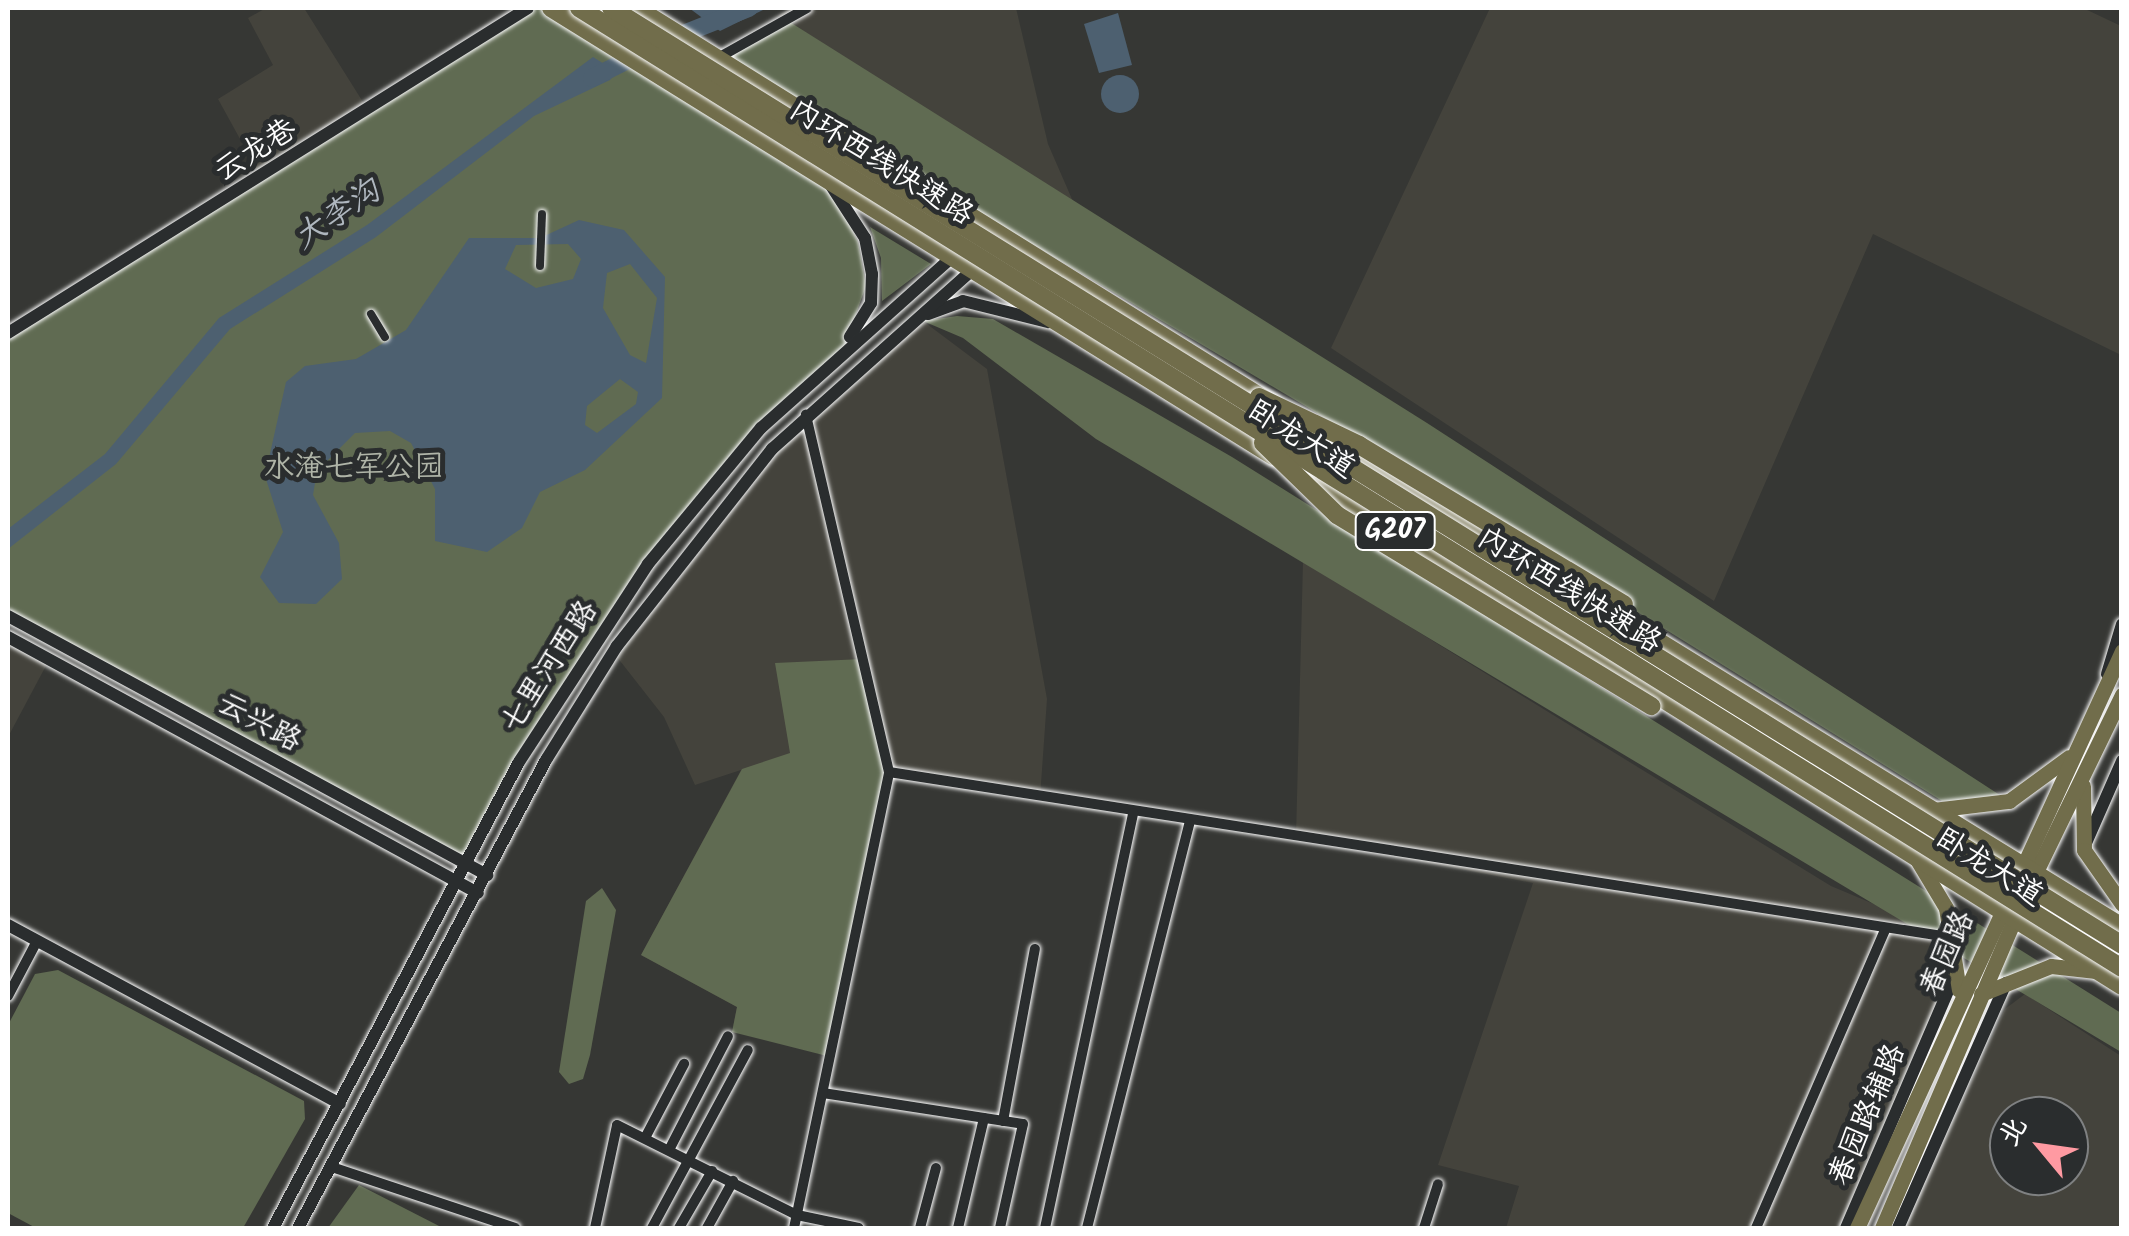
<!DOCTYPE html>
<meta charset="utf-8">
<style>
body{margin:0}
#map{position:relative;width:2129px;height:1236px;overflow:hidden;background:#363734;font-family:Kalam,"LXGW WenKai TC",sans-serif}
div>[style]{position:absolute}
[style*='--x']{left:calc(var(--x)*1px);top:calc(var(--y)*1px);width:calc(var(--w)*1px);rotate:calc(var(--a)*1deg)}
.built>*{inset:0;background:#44433c}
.green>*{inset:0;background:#606b52}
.water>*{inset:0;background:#4d6070}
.round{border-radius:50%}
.river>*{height:18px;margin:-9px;padding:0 9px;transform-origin:9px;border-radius:9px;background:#4d6070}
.roads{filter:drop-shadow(0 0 2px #fff) drop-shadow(0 0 2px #fff)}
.pedestrian>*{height:8px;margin:-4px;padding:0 4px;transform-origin:4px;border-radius:4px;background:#2a2d2e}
.minor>*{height:10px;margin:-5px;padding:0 5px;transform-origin:5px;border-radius:5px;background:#2a2d2e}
.tertiary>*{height:12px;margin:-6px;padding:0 6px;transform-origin:6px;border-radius:6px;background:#2a2d2e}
.primary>*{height:15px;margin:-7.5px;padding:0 7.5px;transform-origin:7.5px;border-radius:7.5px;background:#716d4b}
.trunk>*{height:18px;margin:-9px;padding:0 9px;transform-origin:9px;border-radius:9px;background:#716d4b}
.bridges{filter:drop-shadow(0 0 2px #fff) drop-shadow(0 0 2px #fff)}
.trunk-bridge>*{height:18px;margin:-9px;padding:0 9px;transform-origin:9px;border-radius:9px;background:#716d4b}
span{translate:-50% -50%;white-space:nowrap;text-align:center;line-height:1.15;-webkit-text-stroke:10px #2a2d2e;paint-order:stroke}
.shield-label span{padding:2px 8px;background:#2a2d2e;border:2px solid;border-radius:8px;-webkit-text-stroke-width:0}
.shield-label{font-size:28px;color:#fff;font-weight:700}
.street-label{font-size:30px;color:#fff}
.park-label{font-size:30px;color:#b0b5a8}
.water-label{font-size:32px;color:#afb7bf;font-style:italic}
.frame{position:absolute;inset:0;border:10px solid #fff;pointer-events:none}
.north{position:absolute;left:1989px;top:1096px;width:100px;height:100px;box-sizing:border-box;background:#2a2d2e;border:2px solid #7f8182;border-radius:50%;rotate:299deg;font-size:28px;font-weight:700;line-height:40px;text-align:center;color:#fff}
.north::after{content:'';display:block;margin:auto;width:35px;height:45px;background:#ff9aa2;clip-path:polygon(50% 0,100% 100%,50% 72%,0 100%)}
</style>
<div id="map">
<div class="built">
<div style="clip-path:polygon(266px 8px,304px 8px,368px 110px,261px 177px,218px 99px,273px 65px,248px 18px)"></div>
<div style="clip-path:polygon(793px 8px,1016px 8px,1048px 144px,1075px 206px,778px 15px)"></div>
<div style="clip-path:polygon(1490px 8px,2083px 8px,2121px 26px,2121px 355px,1873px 234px,1714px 601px,1331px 348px)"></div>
<div style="clip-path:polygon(923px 321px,987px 369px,1047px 699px,1040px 798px,889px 772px,870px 892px,732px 1032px,737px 1007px,641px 955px,741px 770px,695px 785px,664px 717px,617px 657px,793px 432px)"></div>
<div style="clip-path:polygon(1303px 561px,1831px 886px,1955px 938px,1961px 1021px,1870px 1228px,1506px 1228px,1519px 1186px,1438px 1165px,1533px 883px,1296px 837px)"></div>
<div style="clip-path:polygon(8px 637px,49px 660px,8px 737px)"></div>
<div style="clip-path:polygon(evenodd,2025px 994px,2121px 1056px,2121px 1228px,1903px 1228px,2005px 1009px,2025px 994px,2009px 1116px,2069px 1116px,2069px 1176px,2009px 1176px,2009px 1116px)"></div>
</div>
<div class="green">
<div style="clip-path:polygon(528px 8px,551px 8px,829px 182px,858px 242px,866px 286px,844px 347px,718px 476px,575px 668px,467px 864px,8px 616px,8px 333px)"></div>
<div style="clip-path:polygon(785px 19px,1427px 423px,2009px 801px,1942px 801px,1307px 407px,718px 58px)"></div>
<div style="clip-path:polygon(870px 227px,931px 264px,882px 301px,881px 258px)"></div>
<div style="clip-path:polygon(957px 316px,993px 319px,1232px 457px,2121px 1013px,2121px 1052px,1096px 439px,963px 338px,923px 321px)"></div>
<div style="clip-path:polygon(863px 659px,889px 772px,831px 1057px,732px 1032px,737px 1007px,641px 955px,742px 769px,790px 753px,775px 663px)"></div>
<div style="clip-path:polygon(602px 888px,616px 910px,590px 1055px,583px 1079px,569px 1084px,559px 1072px,586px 901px)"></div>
<div style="clip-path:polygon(58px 970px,304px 1101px,305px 1119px,243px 1228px,36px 1228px,8px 1213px,8px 1025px,35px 974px)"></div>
<div style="clip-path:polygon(359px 1185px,443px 1228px,328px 1228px)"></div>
</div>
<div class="water">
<div style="clip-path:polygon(689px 8px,767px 8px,720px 31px)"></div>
<div style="clip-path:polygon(1118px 13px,1132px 65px,1099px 73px,1084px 24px)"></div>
<div style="clip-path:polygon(593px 57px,617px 72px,610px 80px,534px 116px,376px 237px,230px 329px,116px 464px,8px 549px,8px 529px,105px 454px,219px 318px,367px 225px)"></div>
<div class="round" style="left:1101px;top:75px;width:38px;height:38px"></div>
<div style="clip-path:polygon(evenodd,579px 220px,624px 230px,665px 277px,662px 398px,585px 470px,540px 492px,522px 528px,487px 552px,435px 541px,435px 489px,411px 443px,390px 431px,355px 433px,317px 471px,313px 495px,339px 543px,342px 579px,316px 604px,279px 603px,260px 577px,283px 532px,265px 476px,286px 382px,305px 366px,356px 359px,406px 330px,469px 238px,540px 238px,579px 220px,568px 244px,581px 259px,573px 279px,536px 288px,505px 269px,516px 245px,568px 244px,579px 220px,630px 264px,657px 298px,646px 363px,630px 355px,603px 308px,607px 273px,630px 264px,579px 220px,620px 379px,638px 392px,636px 404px,597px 433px,585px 425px,587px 406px,620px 379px)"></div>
</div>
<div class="river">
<div style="--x:668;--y:40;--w:87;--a:-21.6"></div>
<div style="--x:592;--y:78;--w:58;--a:-26.6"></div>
</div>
<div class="roads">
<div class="pedestrian">
<div style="--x:540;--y:266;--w:52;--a:-87.8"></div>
<div style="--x:371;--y:314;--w:27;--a:59"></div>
</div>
<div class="minor">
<div style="--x:718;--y:58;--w:102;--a:-29.3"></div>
<div style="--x:889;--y:772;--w:1079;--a:8.85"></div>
<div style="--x:8;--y:996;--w:62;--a:-62.2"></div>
<div style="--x:823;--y:1093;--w:202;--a:8.8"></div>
<div style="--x:1023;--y:1124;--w:107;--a:102.5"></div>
<div style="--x:1003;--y:1121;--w:175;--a:-79.5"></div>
<div style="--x:645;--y:1138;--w:84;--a:-62.2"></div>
<div style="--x:669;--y:1150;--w:128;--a:-62.6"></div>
<div style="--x:332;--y:1167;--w:193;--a:18.4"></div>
<div style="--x:595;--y:1228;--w:105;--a:-77.9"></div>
<div style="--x:617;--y:1125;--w:201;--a:26.6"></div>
<div style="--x:797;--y:1215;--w:63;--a:11.8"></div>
<div style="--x:652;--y:1228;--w:202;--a:-61.7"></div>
<div style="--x:679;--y:1228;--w:66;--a:-59.9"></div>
<div style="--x:707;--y:1228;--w:54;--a:-61"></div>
<div style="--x:794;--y:1228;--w:466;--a:-78.2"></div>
<div style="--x:889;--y:772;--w:367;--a:-103.1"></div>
<div style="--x:920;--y:1228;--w:62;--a:-75.1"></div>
<div style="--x:958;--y:1228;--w:113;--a:-76.7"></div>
<div style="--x:1045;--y:1228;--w:424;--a:-78"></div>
<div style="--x:1087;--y:1228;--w:417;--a:-75.8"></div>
<div style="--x:1424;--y:1228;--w:46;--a:-72.3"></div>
<div style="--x:1756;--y:1228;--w:327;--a:-66.6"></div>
</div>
<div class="tertiary">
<div style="--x:830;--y:184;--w:64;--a:57.1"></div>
<div style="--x:865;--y:238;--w:37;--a:79"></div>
<div style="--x:872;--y:274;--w:29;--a:92"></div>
<div style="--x:871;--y:303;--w:40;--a:122"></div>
<div style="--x:928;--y:314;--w:37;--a:-20"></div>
<div style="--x:963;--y:301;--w:88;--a:13.9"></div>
<div style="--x:8;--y:333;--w:613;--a:-32.01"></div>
<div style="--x:8;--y:616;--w:545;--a:28.4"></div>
<div style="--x:8;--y:637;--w:535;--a:28.58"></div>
<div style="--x:2107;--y:674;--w:52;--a:-73.3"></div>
<div style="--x:2086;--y:843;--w:90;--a:-66.3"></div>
<div style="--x:8;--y:925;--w:377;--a:28.3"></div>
<div style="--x:273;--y:1228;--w:527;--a:-62.17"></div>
<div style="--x:519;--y:762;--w:236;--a:-56.9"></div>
<div style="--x:648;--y:564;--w:177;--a:-50.3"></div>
<div style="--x:761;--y:428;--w:264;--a:-41.8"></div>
<div style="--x:298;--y:1228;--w:530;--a:-62.08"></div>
<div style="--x:546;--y:760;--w:134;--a:-58.1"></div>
<div style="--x:617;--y:646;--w:251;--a:-51.8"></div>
<div style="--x:772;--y:449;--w:278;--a:-41.8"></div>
<div style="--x:1846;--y:1228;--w:278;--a:-66.7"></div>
<div style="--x:1898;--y:1228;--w:268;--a:-66.2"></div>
</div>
<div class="primary">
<div style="--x:2083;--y:786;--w:64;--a:89.1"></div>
<div style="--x:2084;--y:850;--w:66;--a:54.9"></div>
<div style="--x:1933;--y:810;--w:77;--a:-6.8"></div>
<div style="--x:2009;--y:801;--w:74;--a:-36.3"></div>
<div style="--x:1916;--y:858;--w:58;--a:59"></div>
<div style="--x:1946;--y:908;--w:83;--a:81"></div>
<div style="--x:2032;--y:880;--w:206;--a:-64.1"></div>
<div style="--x:1981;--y:994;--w:75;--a:-21.8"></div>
<div style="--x:2051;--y:966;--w:45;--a:6.3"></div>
<div style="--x:1857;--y:1228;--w:635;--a:-65.33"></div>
<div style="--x:1882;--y:1228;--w:346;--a:-66.8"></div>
</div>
<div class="trunk">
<div style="--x:551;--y:8;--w:850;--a:31.82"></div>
<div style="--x:636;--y:8;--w:749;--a:31.91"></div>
<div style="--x:1320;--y:433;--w:942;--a:31.63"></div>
<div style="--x:1295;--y:469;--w:975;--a:32.01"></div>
</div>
</div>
<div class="bridges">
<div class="trunk-bridge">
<div style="--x:579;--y:8;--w:1817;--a:31.89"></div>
<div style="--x:611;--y:8;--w:1778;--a:31.8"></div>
<div style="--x:1259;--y:397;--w:111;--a:25.6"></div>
<div style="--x:1359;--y:445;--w:309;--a:31"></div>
<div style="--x:1263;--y:443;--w:103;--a:44.2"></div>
<div style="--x:1337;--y:515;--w:368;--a:31.3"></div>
</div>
</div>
<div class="shield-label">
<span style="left:1395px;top:531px">G207</span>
</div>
<div class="street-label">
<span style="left:256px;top:151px;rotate:-32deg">云龙巷</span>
<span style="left:881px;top:163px;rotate:32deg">内环西线快速路</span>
<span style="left:1301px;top:440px;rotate:32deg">卧龙大道</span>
<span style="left:1569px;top:591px;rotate:32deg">内环西线快速路</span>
<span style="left:550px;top:667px;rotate:-57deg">七里河西路</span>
<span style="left:259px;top:723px;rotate:28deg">云兴路</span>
<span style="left:1989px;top:868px;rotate:32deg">卧龙大道</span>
<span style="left:1948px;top:954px;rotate:-66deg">春园路</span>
<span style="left:1868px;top:1115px;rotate:-67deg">春园路辅路</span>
</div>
<div class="park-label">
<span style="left:354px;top:468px">水淹七军公园</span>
</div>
<div class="water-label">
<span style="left:338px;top:216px;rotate:-34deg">大李沟</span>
</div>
<div class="frame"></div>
<div class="north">北</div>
</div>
